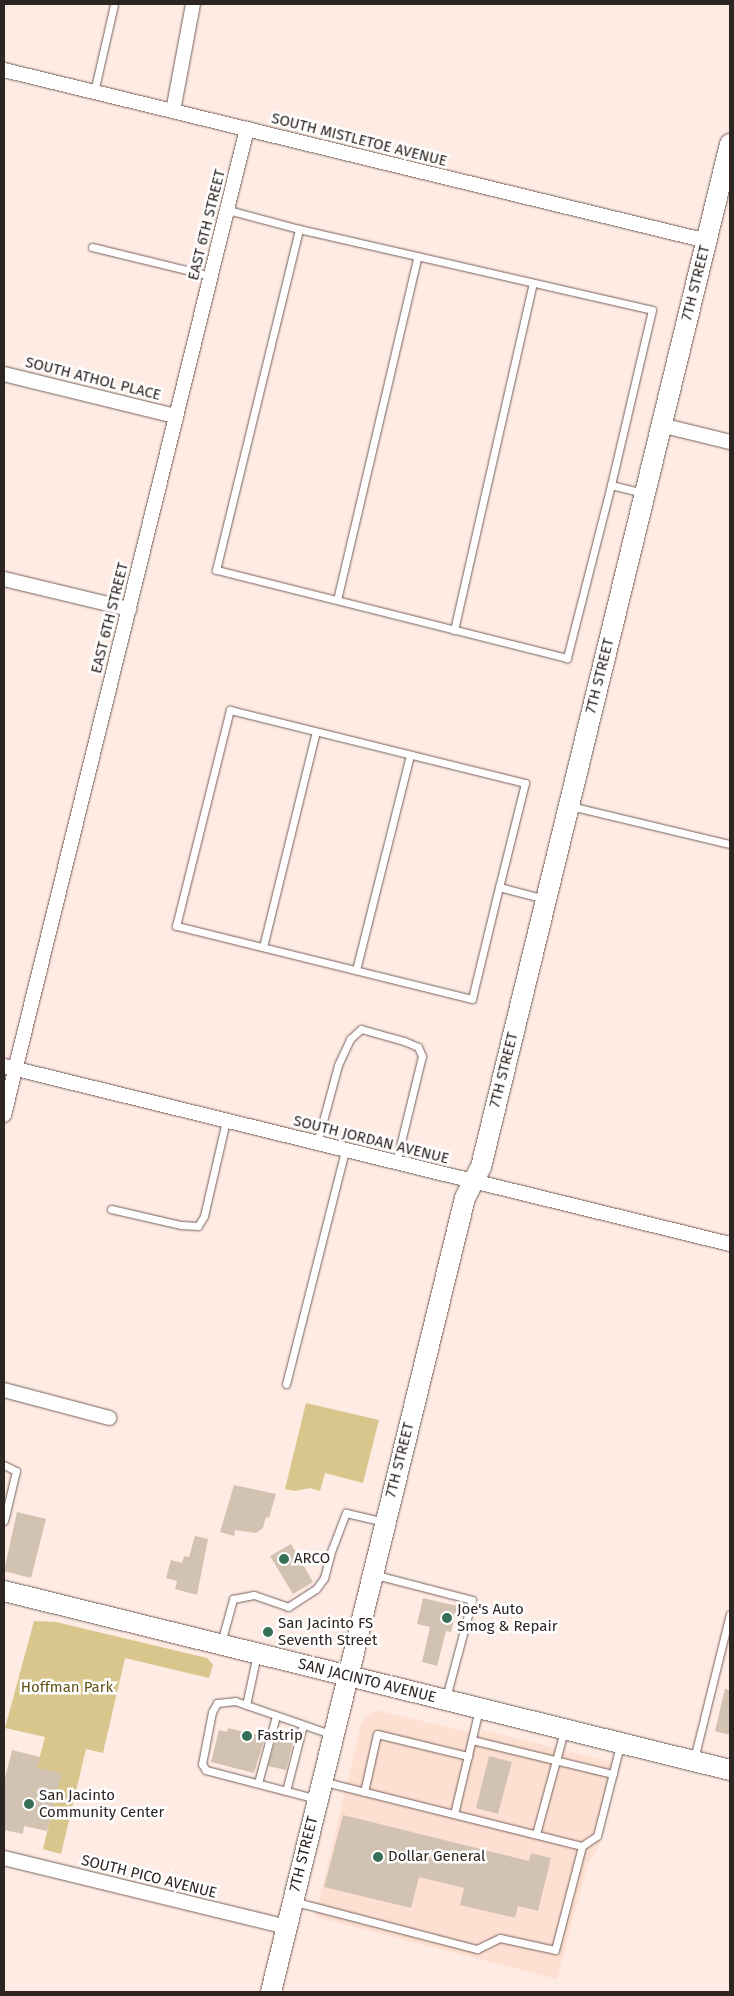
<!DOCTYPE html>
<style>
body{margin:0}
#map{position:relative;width:734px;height:1996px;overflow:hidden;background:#feebe4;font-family:"Fira Sans",sans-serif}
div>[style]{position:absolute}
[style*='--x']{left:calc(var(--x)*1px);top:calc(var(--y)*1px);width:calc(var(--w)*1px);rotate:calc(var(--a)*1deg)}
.built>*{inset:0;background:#fee0d3}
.green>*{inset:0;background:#d9c68c}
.building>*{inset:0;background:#d1c2b2}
.roads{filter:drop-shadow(0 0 1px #736058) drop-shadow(0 0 1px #736058)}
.lane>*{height:7px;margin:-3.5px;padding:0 3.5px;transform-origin:3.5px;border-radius:3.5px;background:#fff}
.street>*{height:14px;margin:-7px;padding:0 7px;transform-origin:7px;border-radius:7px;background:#fff}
.secondary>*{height:20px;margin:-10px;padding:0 10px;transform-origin:10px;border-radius:10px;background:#fff}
.dots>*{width:14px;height:14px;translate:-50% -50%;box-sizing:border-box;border:2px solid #fff;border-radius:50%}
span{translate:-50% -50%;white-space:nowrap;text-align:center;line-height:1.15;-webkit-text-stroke:5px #fff;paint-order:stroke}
.street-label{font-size:15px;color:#2d2521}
.poi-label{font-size:15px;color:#2d2521}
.left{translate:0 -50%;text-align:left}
.park-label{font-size:15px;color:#625115}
.frame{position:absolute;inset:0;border:5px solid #2d2521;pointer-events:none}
</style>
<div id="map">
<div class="built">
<div style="clip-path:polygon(376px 1710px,481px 1735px,483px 1730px,620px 1764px,598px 1848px,588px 1863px,557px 1979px,315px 1917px,361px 1725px,366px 1716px)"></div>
</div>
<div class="green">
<div style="clip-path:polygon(306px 1403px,379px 1420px,363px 1483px,325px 1473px,320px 1491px,310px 1488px,294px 1491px,285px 1489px)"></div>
<div style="clip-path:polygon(34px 1621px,56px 1622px,207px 1658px,213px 1665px,209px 1678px,125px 1658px,103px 1753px,86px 1749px,61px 1854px,43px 1849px,61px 1773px,37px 1768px,45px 1737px,5px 1728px)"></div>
</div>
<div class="building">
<div style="clip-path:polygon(234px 1485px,276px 1494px,269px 1518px,266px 1517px,263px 1528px,256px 1533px,235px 1530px,234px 1536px,220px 1532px)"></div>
<div style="clip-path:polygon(17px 1512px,46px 1519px,31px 1578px,4px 1571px)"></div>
<div style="clip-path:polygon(195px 1536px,208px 1539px,197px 1595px,175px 1589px,177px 1581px,166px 1578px,171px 1560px,182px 1563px,184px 1556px,189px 1557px)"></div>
<div style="clip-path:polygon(291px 1544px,313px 1582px,293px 1594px,270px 1556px)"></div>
<div style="clip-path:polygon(423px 1598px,457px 1606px,451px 1632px,446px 1631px,437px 1666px,422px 1662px,430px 1627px,417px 1624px)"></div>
<div style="clip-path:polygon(725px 1689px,730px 1690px,730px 1735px,715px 1731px)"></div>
<div style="clip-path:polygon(228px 1728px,265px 1737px,254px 1773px,211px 1762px,219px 1730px,227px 1732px)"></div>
<div style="clip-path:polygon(276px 1738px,293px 1742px,286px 1770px,268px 1766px)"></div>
<div style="clip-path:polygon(12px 1750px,40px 1757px,37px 1768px,62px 1773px,47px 1831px,24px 1826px,23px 1834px,4px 1830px,4px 1782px)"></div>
<div style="clip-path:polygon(489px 1756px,512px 1762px,498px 1814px,476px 1808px)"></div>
<div style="clip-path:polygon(343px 1815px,529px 1861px,531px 1853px,551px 1858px,538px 1911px,518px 1906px,515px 1918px,460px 1905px,464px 1888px,419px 1877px,411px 1908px,324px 1887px)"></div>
</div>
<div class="roads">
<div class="lane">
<div style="--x:94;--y:92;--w:89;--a:-77.1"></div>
<div style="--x:228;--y:210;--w:73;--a:15"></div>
<div style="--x:92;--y:247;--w:122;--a:13.7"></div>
<div style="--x:611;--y:485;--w:179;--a:104.3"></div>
<div style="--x:567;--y:658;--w:362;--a:-165.9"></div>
<div style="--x:216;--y:570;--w:351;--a:-76.3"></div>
<div style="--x:299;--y:229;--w:362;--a:12.9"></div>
<div style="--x:652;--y:310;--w:180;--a:103.2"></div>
<div style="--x:611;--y:485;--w:34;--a:14"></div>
<div style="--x:337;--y:600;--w:353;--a:-76.8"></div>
<div style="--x:454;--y:630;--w:356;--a:-77.2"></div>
<div style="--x:570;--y:806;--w:164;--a:13.4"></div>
<div style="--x:499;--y:887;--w:115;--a:103.6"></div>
<div style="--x:472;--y:999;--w:305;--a:-166.1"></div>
<div style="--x:176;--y:926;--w:223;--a:-76"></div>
<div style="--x:230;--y:710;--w:304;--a:13.9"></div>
<div style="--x:525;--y:783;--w:107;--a:104"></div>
<div style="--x:499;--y:887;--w:48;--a:14.6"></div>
<div style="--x:263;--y:947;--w:221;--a:-76.2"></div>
<div style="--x:356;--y:970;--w:222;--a:-75.9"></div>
<div style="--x:317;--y:1143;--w:81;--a:-74.9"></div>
<div style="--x:338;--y:1065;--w:29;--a:-65"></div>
<div style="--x:350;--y:1039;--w:15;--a:-42"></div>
<div style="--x:361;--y:1029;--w:45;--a:15.6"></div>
<div style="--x:404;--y:1041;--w:15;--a:23"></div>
<div style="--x:418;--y:1047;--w:10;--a:66"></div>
<div style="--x:422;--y:1056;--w:110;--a:103.7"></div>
<div style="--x:111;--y:1209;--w:72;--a:12.9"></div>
<div style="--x:181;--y:1225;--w:17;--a:3"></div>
<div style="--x:198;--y:1226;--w:12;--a:-59"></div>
<div style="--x:204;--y:1216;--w:98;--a:-77"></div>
<div style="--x:286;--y:1384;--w:241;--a:-75.8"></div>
<div style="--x:4;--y:1465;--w:13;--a:27"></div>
<div style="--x:16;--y:1471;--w:51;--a:103.5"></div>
<div style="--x:376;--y:1575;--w:99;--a:14.6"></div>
<div style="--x:472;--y:1600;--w:101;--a:104.9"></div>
<div style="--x:221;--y:1643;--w:46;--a:-74.7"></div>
<div style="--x:233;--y:1599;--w:21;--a:-11"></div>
<div style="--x:254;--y:1595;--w:36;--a:19"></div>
<div style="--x:288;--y:1607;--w:33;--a:-33"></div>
<div style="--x:316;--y:1589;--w:14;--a:-54"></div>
<div style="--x:324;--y:1578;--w:30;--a:-75"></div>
<div style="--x:332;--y:1549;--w:39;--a:-69"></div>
<div style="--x:346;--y:1513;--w:40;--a:13"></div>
<div style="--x:246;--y:1705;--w:52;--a:-77.8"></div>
<div style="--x:472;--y:1740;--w:145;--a:13.6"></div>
<div style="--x:694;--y:1759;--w:149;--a:-76.1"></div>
<div style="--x:325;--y:1782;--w:265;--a:14"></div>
<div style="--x:258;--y:1783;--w:69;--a:-75"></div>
<div style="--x:286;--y:1791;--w:68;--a:-75.6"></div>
<div style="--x:364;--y:1792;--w:59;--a:-77.4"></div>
<div style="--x:377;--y:1734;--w:94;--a:13.6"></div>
<div style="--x:317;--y:1799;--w:115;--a:-165.4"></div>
<div style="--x:206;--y:1770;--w:7;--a:-124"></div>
<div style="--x:202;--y:1764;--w:53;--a:-79.1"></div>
<div style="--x:212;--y:1712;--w:10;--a:-61"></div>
<div style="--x:217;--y:1703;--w:18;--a:-6"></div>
<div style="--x:235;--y:1701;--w:104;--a:19.1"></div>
<div style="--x:454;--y:1814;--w:108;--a:-76.6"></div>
<div style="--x:536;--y:1834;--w:107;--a:-74.8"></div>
<div style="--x:296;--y:1902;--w:187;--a:14.6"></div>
<div style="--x:477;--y:1949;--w:25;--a:-26"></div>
<div style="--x:500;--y:1938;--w:56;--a:12.3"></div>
<div style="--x:555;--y:1950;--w:107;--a:-75.4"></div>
<div style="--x:582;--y:1846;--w:18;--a:-34"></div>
<div style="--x:597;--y:1836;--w:94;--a:-75.8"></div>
</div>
<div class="street">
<div style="--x:4;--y:70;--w:723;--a:13.67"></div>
<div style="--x:173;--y:111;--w:109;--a:-79.4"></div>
<div style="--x:4;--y:374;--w:176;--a:13.8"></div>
<div style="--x:661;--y:425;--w:71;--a:13.8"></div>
<div style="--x:4;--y:579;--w:129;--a:13.5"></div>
<div style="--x:4;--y:1066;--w:748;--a:13.78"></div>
<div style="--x:4;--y:1115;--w:1016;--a:-76.16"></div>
<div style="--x:4;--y:1390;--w:109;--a:14.9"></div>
<div style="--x:4;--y:1858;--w:290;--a:13.7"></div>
</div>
<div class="secondary">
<div style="--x:4;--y:1591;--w:748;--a:13.85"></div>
<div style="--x:271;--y:1992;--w:817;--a:-76.27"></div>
<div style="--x:465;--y:1198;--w:35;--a:-63"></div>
<div style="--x:481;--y:1167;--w:1053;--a:-76.32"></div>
</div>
</div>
<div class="dots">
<div style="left:284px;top:1559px;background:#366f57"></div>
<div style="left:447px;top:1618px;background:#366f57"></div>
<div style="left:268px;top:1632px;background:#366f57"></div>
<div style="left:247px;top:1736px;background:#366f57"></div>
<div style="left:29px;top:1804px;background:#366f57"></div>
<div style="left:378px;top:1857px;background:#366f57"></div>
</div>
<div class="street-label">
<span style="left:359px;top:140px;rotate:14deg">SOUTH MISTLETOE AVENUE</span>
<span style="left:207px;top:225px;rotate:-76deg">EAST 6TH STREET</span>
<span style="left:696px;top:283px;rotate:-76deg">7TH STREET</span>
<span style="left:93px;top:379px;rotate:14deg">SOUTH ATHOL PLACE</span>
<span style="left:110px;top:618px;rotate:-76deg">EAST 6TH STREET</span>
<span style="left:600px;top:676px;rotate:-76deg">7TH STREET</span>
<span style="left:504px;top:1070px;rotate:-76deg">7TH STREET</span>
<span style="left:371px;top:1140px;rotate:14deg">SOUTH JORDAN AVENUE</span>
<span style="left:400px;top:1460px;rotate:-76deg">7TH STREET</span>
<span style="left:367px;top:1681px;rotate:14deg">SAN JACINTO AVENUE</span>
<span style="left:304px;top:1854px;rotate:-76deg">7TH STREET</span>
<span style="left:149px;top:1877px;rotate:14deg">SOUTH PICO AVENUE</span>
</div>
<div class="poi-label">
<span class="left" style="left:294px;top:1559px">ARCO</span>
<span class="left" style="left:457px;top:1618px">Joe's Auto<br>Smog &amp; Repair</span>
<span class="left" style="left:278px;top:1632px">San Jacinto FS<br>Seventh Street</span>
<span class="left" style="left:257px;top:1736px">Fastrip</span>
<span class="left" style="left:39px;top:1804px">San Jacinto<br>Community Center</span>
<span class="left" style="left:388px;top:1857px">Dollar General</span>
</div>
<div class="park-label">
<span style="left:67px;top:1688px">Hoffman Park</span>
</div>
<div class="frame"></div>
</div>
